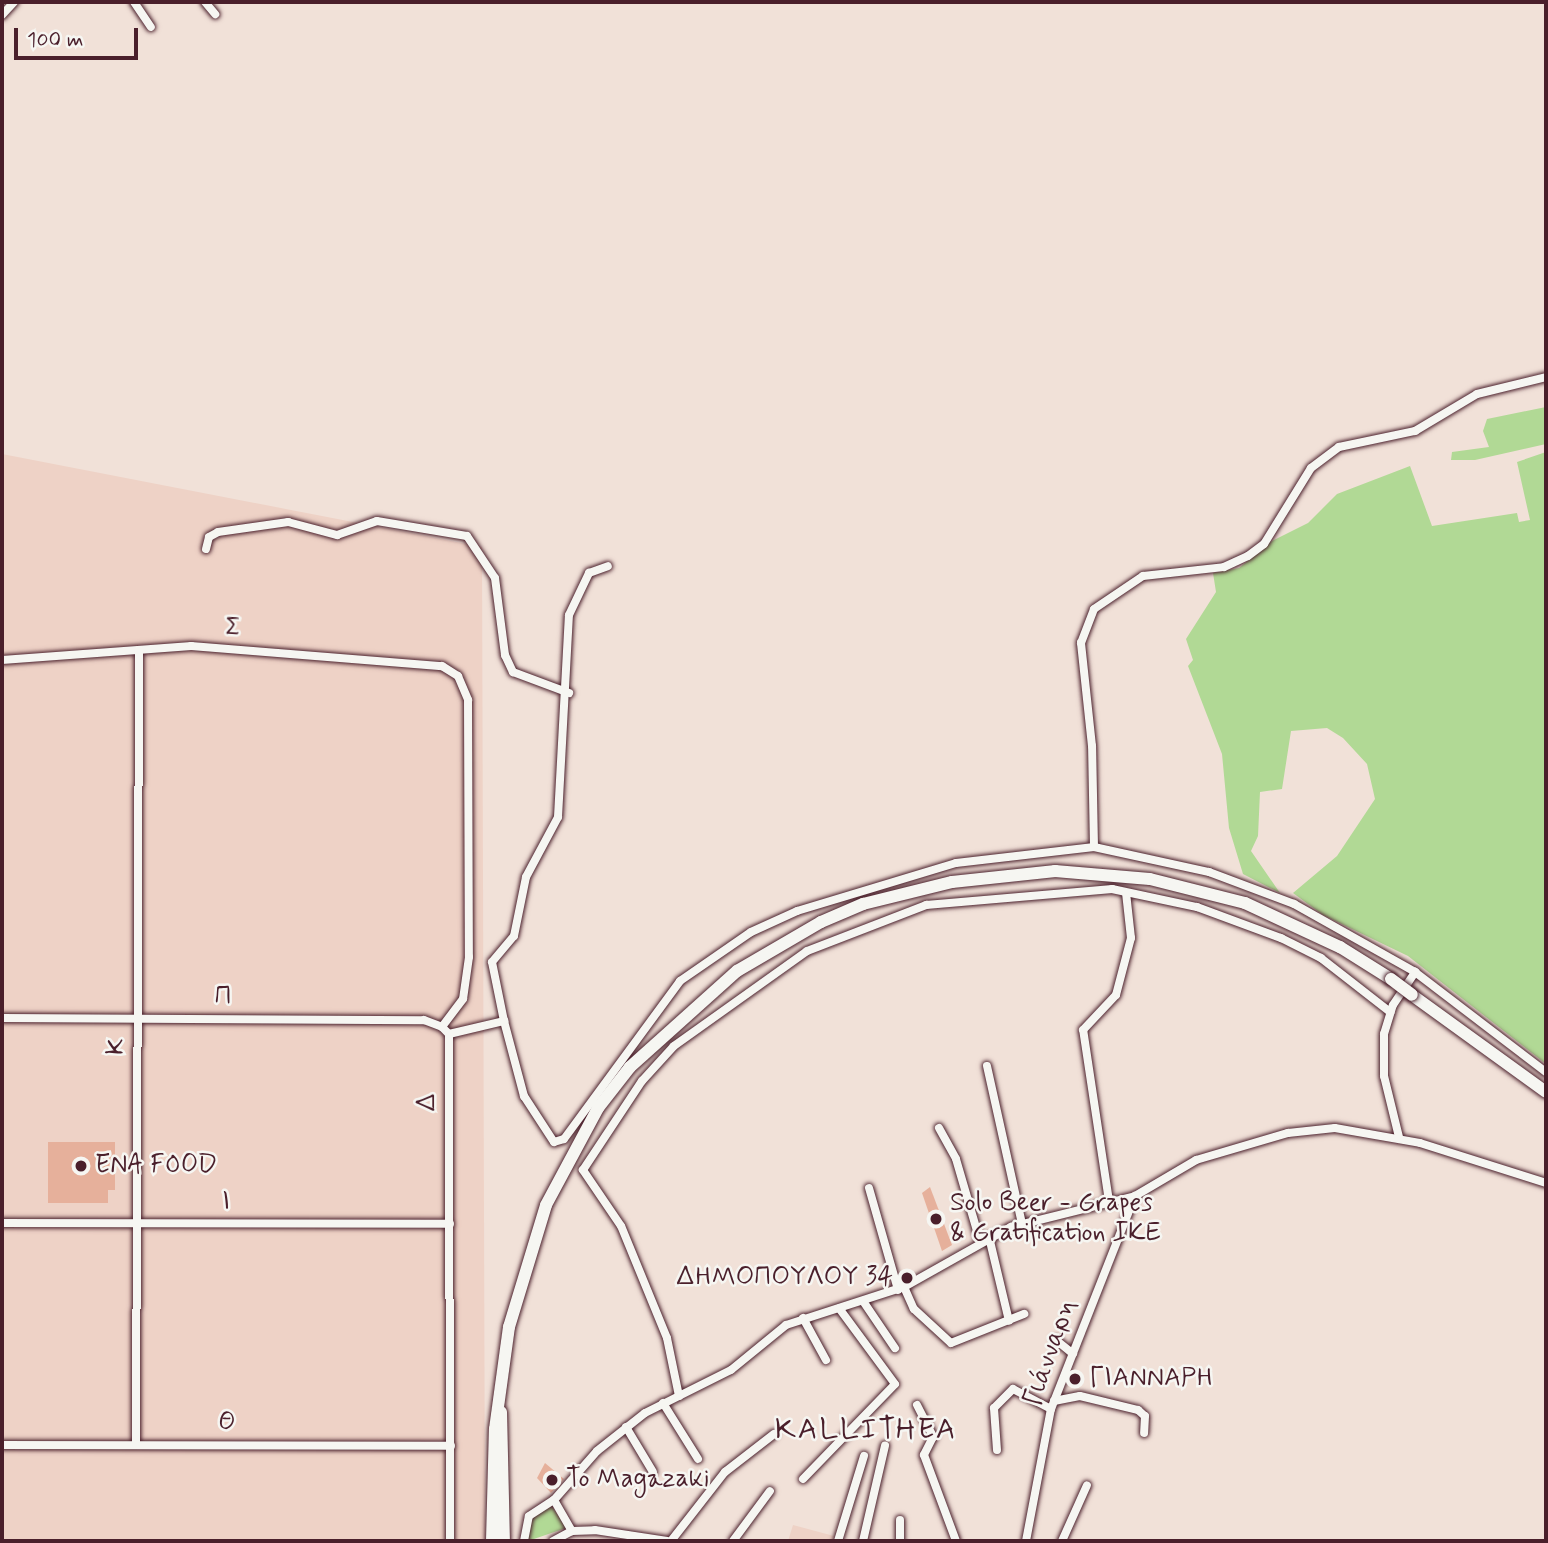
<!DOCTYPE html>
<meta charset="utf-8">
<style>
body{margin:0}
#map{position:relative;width:1548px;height:1543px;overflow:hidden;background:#f1e1d8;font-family:Mynerve,sans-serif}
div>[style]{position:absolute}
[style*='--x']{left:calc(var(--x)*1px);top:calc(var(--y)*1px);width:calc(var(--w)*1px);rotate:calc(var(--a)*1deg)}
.built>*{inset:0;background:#eed2c6}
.green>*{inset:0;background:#b1d995}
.building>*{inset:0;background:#e6b09b}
.roads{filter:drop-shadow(0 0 2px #4a1f2b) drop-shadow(0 0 2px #4a1f2b)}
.street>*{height:8px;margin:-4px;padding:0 4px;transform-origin:4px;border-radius:4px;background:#f6f6f2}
.primary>*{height:12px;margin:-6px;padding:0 6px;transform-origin:6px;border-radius:6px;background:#f6f6f2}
.bridges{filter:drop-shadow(0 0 2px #4a1f2b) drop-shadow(0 0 2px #4a1f2b)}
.primary-bridge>*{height:12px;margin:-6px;padding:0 6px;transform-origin:6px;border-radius:6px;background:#f6f6f2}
.dots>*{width:19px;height:19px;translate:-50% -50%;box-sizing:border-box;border:4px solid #f6f6f2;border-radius:50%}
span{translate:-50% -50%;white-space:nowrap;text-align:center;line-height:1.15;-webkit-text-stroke:5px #f6f6f2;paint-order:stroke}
.street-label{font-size:26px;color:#4a1f2b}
.poi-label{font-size:26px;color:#4a1f2b}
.left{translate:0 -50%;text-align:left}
.right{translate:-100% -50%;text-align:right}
.quarter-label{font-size:30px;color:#4a1f2b;letter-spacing:2px}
.frame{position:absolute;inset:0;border:4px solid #4a1f2b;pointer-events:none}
.scale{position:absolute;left:14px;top:28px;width:124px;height:32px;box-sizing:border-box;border:4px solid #4a1f2b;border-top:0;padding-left:9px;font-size:21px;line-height:24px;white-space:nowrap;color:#4a1f2b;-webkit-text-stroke:5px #f6f6f2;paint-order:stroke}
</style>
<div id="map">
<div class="built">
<div style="clip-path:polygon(2px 454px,482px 547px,485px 1541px,2px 1541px)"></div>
<div style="clip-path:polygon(793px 1525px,834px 1536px,832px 1541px,788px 1541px)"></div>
</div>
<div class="green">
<div style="clip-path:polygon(1546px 407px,1546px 444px,1475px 460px,1451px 460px,1452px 452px,1489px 447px,1483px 431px,1487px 419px)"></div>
<div style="clip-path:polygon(1546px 452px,1546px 1064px,1408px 956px,1323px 915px,1293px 893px,1337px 856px,1375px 799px,1367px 764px,1343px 738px,1327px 728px,1291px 731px,1282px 789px,1260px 792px,1258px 836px,1251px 851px,1280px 893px,1243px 874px,1229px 828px,1222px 754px,1188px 666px,1193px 660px,1186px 639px,1216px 592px,1213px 573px,1239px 568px,1272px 541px,1308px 523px,1337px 494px,1410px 466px,1432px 526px,1517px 513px,1519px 522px,1530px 520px,1517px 462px)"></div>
<div style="clip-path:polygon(551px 1505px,566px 1528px,528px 1541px,533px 1513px)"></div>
</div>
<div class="building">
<div style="clip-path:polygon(48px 1142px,115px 1142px,115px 1190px,108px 1190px,108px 1203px,48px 1203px)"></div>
<div style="clip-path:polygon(930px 1187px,952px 1245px,942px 1251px,922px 1193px)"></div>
<div style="clip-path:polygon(545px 1463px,564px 1479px,551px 1493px,537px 1478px)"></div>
</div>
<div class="roads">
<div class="street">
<div style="--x:134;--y:2;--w:30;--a:56"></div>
<div style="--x:205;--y:2;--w:16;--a:50"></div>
<div style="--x:2;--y:15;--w:18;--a:-47"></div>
<div style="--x:206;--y:549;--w:12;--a:-76"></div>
<div style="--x:209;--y:537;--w:10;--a:-29"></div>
<div style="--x:218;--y:532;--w:71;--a:-8.1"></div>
<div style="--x:288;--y:522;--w:51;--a:14.9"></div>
<div style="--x:337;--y:535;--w:42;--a:-19.3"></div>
<div style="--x:377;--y:521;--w:91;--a:9.5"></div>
<div style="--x:467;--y:536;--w:50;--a:56.3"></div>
<div style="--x:495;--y:578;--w:78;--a:82.6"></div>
<div style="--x:505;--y:655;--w:19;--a:65"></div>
<div style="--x:513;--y:672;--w:60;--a:20.6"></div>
<div style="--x:2;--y:660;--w:190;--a:-4.2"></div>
<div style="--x:191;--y:646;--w:252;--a:4.6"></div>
<div style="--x:442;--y:666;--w:19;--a:32"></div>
<div style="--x:458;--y:676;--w:26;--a:67"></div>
<div style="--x:468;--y:700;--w:257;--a:89.8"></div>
<div style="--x:469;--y:957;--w:42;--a:98.1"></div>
<div style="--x:463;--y:999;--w:35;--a:127"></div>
<div style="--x:442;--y:1027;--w:10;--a:45"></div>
<div style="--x:449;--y:1034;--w:507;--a:89.89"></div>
<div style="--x:1094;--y:847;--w:101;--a:-91.1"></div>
<div style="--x:1092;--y:746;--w:104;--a:-96.1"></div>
<div style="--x:1081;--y:643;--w:36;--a:-69"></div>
<div style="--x:1094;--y:609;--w:59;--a:-34"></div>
<div style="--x:1143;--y:576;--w:81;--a:-6.3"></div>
<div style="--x:1224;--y:567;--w:26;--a:-25"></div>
<div style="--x:1248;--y:556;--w:20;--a:-37"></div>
<div style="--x:1264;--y:544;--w:89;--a:-58.3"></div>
<div style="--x:1311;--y:468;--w:35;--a:-37"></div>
<div style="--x:1339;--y:447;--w:78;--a:-11.9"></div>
<div style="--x:1415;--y:431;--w:72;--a:-30.8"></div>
<div style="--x:1477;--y:394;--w:71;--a:-13.8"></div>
<div style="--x:2;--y:1018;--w:422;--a:0.3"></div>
<div style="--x:424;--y:1020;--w:19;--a:21"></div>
<div style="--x:504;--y:1021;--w:78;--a:75.1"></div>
<div style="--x:524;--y:1096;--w:55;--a:56.9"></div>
<div style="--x:554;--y:1142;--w:10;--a:-17"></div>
<div style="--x:564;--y:1139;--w:196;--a:-53.7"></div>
<div style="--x:680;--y:981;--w:86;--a:-34.6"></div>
<div style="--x:751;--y:932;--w:51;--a:-24.5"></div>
<div style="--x:797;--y:911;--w:166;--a:-16.8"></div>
<div style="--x:956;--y:863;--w:139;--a:-6.6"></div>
<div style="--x:1094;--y:847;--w:118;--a:12.3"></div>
<div style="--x:1209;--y:872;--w:91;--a:20.6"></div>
<div style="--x:1294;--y:904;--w:139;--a:29.3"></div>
<div style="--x:1415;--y:972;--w:165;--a:37.4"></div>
<div style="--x:449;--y:1034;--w:57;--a:-13.3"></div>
<div style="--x:504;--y:1021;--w:60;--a:-101.5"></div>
<div style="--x:492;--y:962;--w:34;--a:-50"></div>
<div style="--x:514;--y:936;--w:60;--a:-78.5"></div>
<div style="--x:526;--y:877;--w:68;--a:-61.9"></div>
<div style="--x:558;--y:817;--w:202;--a:-86.9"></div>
<div style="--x:569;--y:615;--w:47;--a:-64.5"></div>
<div style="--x:589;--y:573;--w:20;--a:-20"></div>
<div style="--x:987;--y:1066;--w:162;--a:77.5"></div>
<div style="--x:939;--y:1128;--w:35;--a:61"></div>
<div style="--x:956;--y:1159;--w:85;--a:73.7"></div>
<div style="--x:1399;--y:1137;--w:63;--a:-103.8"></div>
<div style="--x:1384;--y:1076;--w:42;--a:-90"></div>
<div style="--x:1384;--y:1034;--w:30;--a:-73"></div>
<div style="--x:1393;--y:1005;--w:40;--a:-56"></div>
<div style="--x:869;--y:1188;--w:106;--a:74.1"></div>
<div style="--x:1109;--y:1201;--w:173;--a:-98.6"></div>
<div style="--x:1083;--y:1030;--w:48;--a:-46.7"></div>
<div style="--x:1116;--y:995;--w:59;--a:-75.3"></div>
<div style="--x:1131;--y:938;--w:45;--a:-96.3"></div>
<div style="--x:2;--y:1223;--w:448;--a:0.1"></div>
<div style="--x:989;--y:1237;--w:86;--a:76.6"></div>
<div style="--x:904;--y:1287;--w:24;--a:66"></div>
<div style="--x:914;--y:1309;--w:50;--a:42.6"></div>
<div style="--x:951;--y:1343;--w:79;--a:-21.7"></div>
<div style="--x:863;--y:1301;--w:57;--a:55.8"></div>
<div style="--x:803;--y:1318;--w:48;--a:61.3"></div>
<div style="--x:1056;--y:1340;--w:22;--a:39"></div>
<div style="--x:679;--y:1396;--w:59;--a:-101.7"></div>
<div style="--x:667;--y:1338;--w:121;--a:-112.3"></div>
<div style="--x:621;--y:1226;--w:68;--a:-124.2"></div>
<div style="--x:583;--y:1170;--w:107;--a:-56.5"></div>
<div style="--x:642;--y:1081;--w:47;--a:-47.6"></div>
<div style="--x:674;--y:1046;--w:163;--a:-35.5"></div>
<div style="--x:807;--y:951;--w:128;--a:-21.1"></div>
<div style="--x:926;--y:905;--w:187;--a:-4.9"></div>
<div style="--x:1112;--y:889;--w:87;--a:12"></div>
<div style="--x:1197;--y:907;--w:90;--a:20.3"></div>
<div style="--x:1281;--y:938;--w:45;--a:26.6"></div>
<div style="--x:1321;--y:958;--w:88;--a:38"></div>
<div style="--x:1054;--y:1401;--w:26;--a:-11"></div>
<div style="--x:1080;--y:1396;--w:60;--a:13.6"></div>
<div style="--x:1138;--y:1410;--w:9;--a:41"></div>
<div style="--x:1145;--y:1416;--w:17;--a:93"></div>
<div style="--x:663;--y:1403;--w:66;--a:58"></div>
<div style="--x:917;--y:1405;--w:36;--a:63"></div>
<div style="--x:933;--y:1437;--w:20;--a:117"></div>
<div style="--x:924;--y:1455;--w:92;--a:69.6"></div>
<div style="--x:626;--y:1427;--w:52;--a:59"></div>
<div style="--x:136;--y:1443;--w:793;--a:-89.78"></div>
<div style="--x:2;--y:1445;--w:449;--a:0.1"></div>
<div style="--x:997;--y:1450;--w:42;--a:-94.1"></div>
<div style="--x:994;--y:1408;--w:27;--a:-45"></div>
<div style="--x:1013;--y:1389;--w:43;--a:27.8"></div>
<div style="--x:803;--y:1479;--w:132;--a:-45.9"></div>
<div style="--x:895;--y:1384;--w:94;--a:-126.4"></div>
<div style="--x:554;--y:1500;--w:36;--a:60"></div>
<div style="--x:900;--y:1520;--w:21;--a:90"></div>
<div style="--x:524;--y:1541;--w:25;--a:-79"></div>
<div style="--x:529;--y:1516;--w:30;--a:-33"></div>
<div style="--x:554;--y:1500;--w:65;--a:-48.7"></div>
<div style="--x:597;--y:1451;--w:61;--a:-38.4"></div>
<div style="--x:645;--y:1413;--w:96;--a:-26.6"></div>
<div style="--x:731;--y:1370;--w:71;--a:-39.3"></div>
<div style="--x:786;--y:1325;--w:124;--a:-17.9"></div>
<div style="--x:904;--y:1287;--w:123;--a:-29.3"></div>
<div style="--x:1011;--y:1227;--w:128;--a:-14"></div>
<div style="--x:1135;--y:1196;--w:71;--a:-30.5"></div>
<div style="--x:1196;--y:1160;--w:96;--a:-16.4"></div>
<div style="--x:1288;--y:1133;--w:47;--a:-6.1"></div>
<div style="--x:1335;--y:1128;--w:86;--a:10"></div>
<div style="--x:1420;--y:1143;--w:132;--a:17.6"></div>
<div style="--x:553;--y:1541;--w:21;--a:-28"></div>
<div style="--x:572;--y:1531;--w:23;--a:-2"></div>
<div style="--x:595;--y:1530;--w:73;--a:8.7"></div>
<div style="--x:671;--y:1541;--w:88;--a:-52"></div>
<div style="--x:725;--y:1472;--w:62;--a:-37.8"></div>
<div style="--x:733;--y:1541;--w:62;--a:-53.5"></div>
<div style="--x:838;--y:1541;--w:89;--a:-73"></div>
<div style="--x:863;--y:1541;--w:98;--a:-77"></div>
<div style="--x:1026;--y:1541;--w:134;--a:-79.3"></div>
<div style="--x:1051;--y:1409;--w:229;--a:-68.5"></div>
<div style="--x:1062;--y:1541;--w:61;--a:-65.9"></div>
</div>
<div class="primary">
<div style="--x:1412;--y:995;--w:165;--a:35.9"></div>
<div style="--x:501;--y:1412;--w:129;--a:88.7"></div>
<div style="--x:492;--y:1541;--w:112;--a:-88.5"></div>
<div style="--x:495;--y:1429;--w:103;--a:-82.2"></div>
<div style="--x:509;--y:1327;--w:127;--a:-73.1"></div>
<div style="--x:546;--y:1205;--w:110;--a:-61.8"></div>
<div style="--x:598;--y:1108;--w:52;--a:-52"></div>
<div style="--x:630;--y:1067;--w:144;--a:-41.9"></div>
<div style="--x:737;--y:971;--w:97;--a:-30.3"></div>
<div style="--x:821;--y:922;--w:46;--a:-23.2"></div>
<div style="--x:863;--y:904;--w:92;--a:-13.9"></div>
<div style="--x:952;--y:882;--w:104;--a:-6.1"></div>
<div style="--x:1055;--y:871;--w:95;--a:4.8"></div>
<div style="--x:1150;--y:879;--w:98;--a:14.2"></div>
<div style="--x:1245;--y:903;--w:105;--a:24.9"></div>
<div style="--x:1340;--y:947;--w:60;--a:32.1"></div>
</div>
</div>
<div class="bridges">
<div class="primary-bridge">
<div style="--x:1391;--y:979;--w:26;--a:37"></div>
</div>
</div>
<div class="dots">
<div style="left:81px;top:1166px;background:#4a1f2b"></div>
<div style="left:936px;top:1219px;background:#4a1f2b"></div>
<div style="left:907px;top:1278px;background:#4a1f2b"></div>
<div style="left:1075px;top:1379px;background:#4a1f2b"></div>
<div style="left:552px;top:1480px;background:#4a1f2b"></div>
</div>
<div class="street-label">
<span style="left:233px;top:628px;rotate:4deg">Σ</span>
<span style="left:223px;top:997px;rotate:1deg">Π</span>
<span style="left:117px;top:1047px;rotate:-90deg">Κ</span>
<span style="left:428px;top:1102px;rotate:-90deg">Δ</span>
<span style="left:226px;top:1203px">Ι</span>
<span style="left:1051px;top:1353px;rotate:-71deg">Γιάνναρη</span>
<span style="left:227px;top:1423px;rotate:1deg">Θ</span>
</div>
<div class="poi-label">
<span class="left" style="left:95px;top:1166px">ENA FOOD</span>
<span class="left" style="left:950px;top:1219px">Solo Beer - Grapes<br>&amp; Gratification IKE</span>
<span class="right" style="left:893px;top:1278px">ΔΗΜΟΠΟΥΛΟΥ 34</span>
<span class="left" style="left:1089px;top:1379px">ΓΙΑΝΝΑΡΗ</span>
<span class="left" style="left:566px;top:1480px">To Magazaki</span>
</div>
<div class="quarter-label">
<span style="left:866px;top:1430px">KALLITHEA</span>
</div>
<div class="frame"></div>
<div class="scale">100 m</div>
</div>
